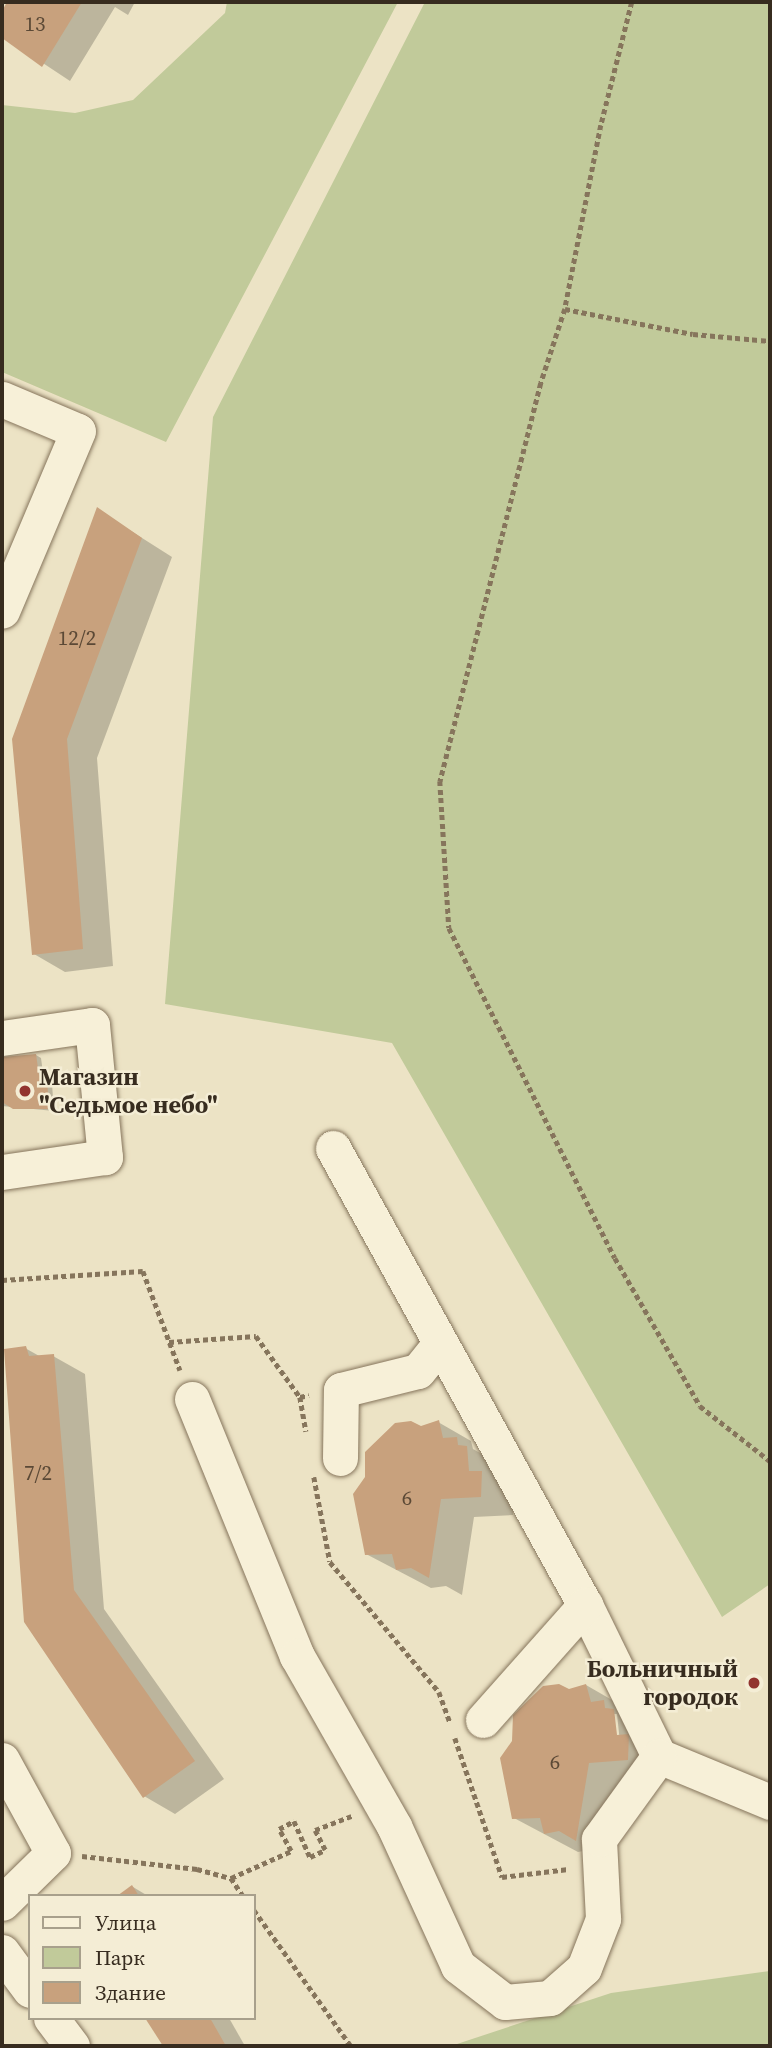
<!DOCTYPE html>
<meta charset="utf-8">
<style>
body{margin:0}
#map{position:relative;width:772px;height:2048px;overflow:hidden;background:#ece3c5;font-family:"Source Serif 4",serif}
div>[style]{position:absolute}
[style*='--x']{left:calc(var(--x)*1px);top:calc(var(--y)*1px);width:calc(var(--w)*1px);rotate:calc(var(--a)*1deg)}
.green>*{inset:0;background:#c1ca9a}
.shadow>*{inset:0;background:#0003}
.building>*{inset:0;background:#c8a17d}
.path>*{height:4.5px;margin-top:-2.25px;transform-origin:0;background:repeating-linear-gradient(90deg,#86755c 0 5px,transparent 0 8.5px)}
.roads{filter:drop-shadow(0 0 2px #86755c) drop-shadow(0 0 2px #86755c)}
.minor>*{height:35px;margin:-17.5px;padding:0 17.5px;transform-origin:17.5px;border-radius:17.5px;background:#f7f0d8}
.dots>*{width:19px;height:19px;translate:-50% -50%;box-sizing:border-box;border:4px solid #f4edd5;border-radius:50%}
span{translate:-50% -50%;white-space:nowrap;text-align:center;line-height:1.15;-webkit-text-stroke:5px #f4edd5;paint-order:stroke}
.number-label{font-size:21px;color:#5b4936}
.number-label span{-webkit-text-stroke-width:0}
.poi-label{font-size:24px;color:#372c1f;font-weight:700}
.left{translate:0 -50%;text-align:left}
.right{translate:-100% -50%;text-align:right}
.frame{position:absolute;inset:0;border:4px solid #372c1f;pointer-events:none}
.legend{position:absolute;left:28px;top:1894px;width:228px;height:126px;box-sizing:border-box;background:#f4edd5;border:2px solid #a8a08c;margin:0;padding:9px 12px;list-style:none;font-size:21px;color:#372c1f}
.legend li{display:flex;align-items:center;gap:14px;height:35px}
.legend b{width:35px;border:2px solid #a8a08c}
</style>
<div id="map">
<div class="green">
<div style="clip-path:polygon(227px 2px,398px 2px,166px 442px,2px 372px,2px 105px,75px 113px,133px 100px,225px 13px)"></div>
<div style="clip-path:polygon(425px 2px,770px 2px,770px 1584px,722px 1617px,392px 1043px,165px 1004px,213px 417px)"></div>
<div style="clip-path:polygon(770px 1971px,770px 2046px,451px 2046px,611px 1993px)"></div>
</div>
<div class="shadow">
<div style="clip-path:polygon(9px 2px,135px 2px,128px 15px,115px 7px,70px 81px,2px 36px,2px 14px)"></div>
<div style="clip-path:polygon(98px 510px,172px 557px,97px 758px,113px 966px,65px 972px,34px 954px)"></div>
<div style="clip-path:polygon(36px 1055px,41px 1058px,44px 1080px,52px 1084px,54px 1111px,2px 1106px,2px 1059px)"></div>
<div style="clip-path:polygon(25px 1348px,41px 1357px,53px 1356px,85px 1374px,104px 1609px,224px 1779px,175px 1814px,144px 1796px,25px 1621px)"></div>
<div style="clip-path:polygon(438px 1422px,471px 1441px,473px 1449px,489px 1458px,514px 1492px,513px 1515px,474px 1517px,462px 1595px,446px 1586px,431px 1588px,366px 1554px,421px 1428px)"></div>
<div style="clip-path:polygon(evenodd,586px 1685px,619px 1704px,649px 1747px,621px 1781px,593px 1849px,578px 1852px,514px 1818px,569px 1691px,586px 1685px,613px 1714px,617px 1714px,620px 1743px,616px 1743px,613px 1714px)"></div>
<div style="clip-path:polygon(133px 1887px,148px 1896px,120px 1896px)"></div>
<div style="clip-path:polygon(147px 2018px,229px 2018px,245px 2046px,165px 2046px)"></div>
</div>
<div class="building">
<div style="clip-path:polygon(7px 2px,82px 2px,42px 67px,2px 38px,2px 11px)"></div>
<div style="clip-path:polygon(97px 507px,142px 538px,67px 739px,83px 949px,32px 955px,12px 739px)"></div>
<div style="clip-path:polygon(36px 1054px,39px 1075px,47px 1079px,49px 1109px,13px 1109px,2px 1102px,2px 1057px)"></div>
<div style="clip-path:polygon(26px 1346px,29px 1356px,54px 1354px,74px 1590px,195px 1761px,143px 1798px,24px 1622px,4px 1349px)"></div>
<div style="clip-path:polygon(439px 1420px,443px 1438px,457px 1437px,458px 1445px,467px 1446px,469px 1471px,482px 1471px,481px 1497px,441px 1499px,429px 1578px,411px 1568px,396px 1570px,392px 1554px,365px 1555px,353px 1494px,365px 1477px,365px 1452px,395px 1423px,411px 1421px,421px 1426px)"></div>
<div style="clip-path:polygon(559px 1684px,569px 1689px,586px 1684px,591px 1702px,604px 1700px,605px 1708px,614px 1709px,617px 1735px,629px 1734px,628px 1760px,589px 1763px,576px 1841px,559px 1831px,544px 1834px,540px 1818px,512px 1819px,500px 1758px,512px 1741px,513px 1715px,543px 1686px)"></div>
<div style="clip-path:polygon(132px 1885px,139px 1896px,117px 1896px)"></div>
<div style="clip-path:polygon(145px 2018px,210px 2018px,226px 2046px,163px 2046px)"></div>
</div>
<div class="path">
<div style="--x:632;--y:2;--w:127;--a:104.1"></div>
<div style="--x:601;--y:125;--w:187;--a:101.1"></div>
<div style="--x:565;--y:309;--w:78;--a:108"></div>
<div style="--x:541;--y:383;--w:411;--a:104.2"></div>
<div style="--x:440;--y:781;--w:147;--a:86.5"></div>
<div style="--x:449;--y:928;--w:369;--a:63.3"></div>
<div style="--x:615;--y:1258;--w:171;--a:60.1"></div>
<div style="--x:700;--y:1406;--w:89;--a:38.2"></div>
<div style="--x:565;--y:309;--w:130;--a:11.1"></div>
<div style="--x:693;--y:334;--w:77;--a:5.2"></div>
<div style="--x:2;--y:1280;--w:141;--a:-3.7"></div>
<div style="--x:143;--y:1271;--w:106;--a:69.5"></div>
<div style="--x:169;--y:1342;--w:87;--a:-3.9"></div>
<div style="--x:256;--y:1336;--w:75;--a:54.2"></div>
<div style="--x:300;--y:1397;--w:9;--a:-13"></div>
<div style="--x:300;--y:1397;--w:35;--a:80"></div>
<div style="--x:314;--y:1477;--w:86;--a:79.3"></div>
<div style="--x:330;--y:1562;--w:170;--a:50"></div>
<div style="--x:439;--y:1692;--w:33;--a:70"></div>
<div style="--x:455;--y:1738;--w:147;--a:71.3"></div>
<div style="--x:502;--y:1877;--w:67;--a:-6.8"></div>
<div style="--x:82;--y:1856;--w:116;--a:6.4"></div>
<div style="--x:197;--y:1869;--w:35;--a:15"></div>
<div style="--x:231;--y:1878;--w:66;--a:-24.2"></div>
<div style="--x:291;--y:1851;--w:25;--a:-119"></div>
<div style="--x:279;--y:1829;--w:17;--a:-28"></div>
<div style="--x:294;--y:1821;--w:39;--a:66"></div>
<div style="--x:310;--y:1857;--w:17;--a:-25"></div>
<div style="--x:325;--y:1850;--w:22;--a:-117"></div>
<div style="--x:315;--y:1830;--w:39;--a:-21"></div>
<div style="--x:231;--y:1878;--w:22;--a:56"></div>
<div style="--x:254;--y:1910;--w:167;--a:54.5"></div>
</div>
<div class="roads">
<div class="minor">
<div style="--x:2;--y:399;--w:82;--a:22.8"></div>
<div style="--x:78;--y:431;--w:195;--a:112.9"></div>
<div style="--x:2;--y:1038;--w:91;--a:-8.2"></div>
<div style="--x:92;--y:1025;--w:133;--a:84.4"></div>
<div style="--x:105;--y:1157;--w:104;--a:171.7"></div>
<div style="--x:333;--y:1148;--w:522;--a:61.13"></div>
<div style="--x:585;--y:1605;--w:168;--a:63.9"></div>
<div style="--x:659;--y:1756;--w:120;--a:22.5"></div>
<div style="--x:192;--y:1399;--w:278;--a:67.8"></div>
<div style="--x:297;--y:1656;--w:196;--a:60.3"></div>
<div style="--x:394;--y:1826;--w:154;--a:65.4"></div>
<div style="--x:458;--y:1966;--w:59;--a:37.5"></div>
<div style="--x:505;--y:2002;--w:45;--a:-5.1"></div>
<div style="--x:550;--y:1998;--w:45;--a:-41.4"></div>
<div style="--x:584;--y:1968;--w:53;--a:-68.8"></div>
<div style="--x:603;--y:1919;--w:80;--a:-92.9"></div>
<div style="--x:599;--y:1839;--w:102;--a:-54.1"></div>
<div style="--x:340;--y:1458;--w:68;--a:-89.2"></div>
<div style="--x:341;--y:1390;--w:79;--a:-13.9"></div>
<div style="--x:418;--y:1371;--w:32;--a:-51"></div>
<div style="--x:483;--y:1720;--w:154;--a:-48.4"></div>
<div style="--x:2;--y:1760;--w:106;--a:61.3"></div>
<div style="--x:53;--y:1853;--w:71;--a:135.6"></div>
<div style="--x:2;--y:1952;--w:47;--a:53.6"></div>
<div style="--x:51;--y:2018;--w:35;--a:53"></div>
</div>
</div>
<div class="dots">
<div style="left:25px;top:1091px;background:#92342f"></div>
<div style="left:754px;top:1683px;background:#92342f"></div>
</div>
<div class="number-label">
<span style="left:35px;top:24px">13</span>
<span style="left:77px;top:638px">12/2</span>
<span style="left:38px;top:1473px">7/2</span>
<span style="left:407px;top:1498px">6</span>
<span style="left:555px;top:1762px">6</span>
</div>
<div class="poi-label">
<span class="left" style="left:39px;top:1091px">Магазин<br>"Седьмое небо"</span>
<span class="right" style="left:738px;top:1683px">Больничный<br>городок</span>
</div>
<div class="frame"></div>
<ul class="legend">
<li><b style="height:9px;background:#f7f0d8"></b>Улица</li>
<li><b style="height:19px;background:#c1ca9a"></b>Парк</li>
<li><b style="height:19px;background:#c8a17d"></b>Здание</li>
</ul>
</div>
